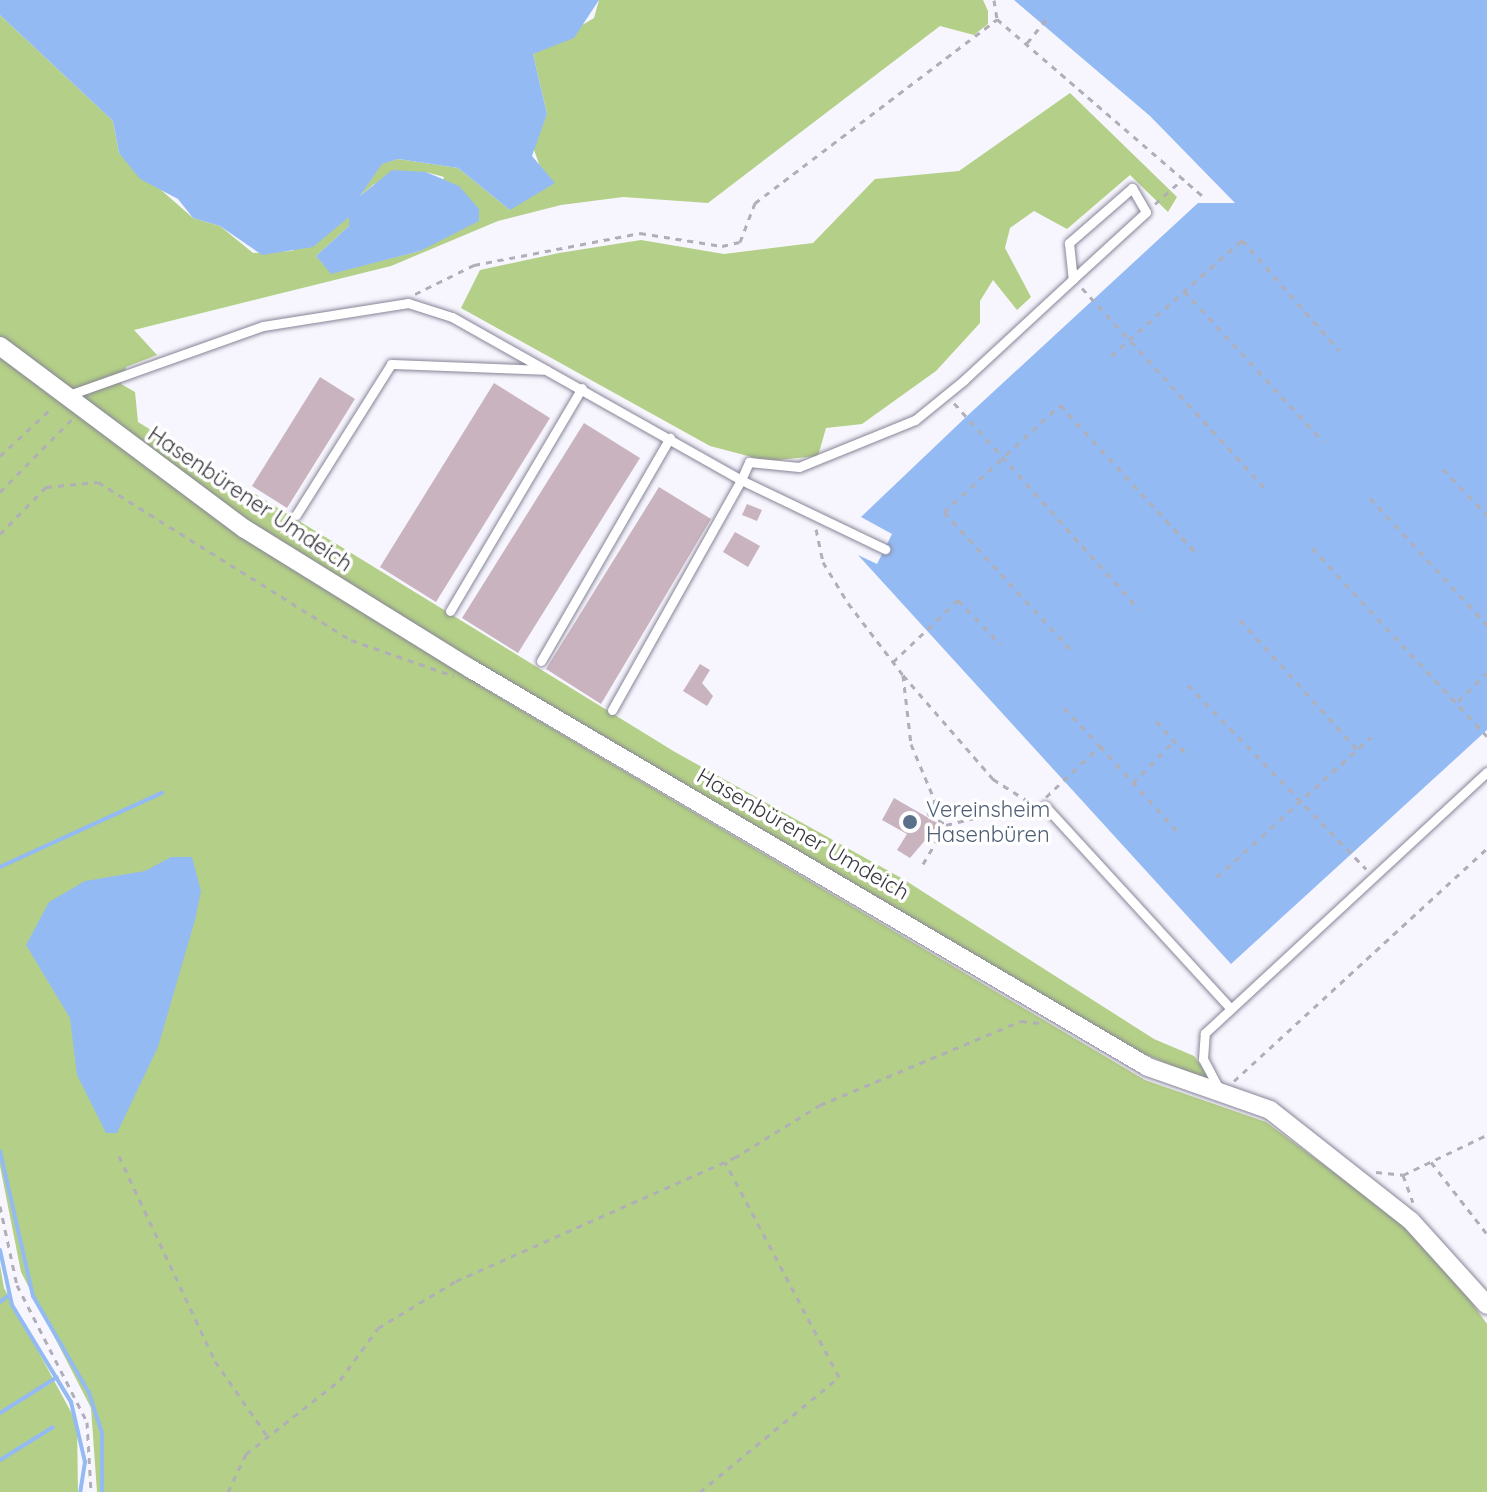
<!DOCTYPE html>
<meta charset="utf-8">
<style>
body{margin:0}
#map{position:relative;width:1487px;height:1492px;overflow:hidden;background:#f7f6fe;font-family:Quicksand,sans-serif}
div>[style]{position:absolute}
[style*='--x']{left:calc(var(--x)*1px);top:calc(var(--y)*1px);width:calc(var(--w)*1px);rotate:calc(var(--a)*1deg)}
.green>*{inset:0;background:#b4cf87}
.water>*{inset:0;background:#94baf3}
.stream>*{height:4px;margin:-2px;padding:0 2px;transform-origin:2px;border-radius:2px;background:#94baf3}
.building>*{inset:0;background:#c9b3be}
.path>*{height:3px;margin-top:-1.5px;transform-origin:0;background:repeating-linear-gradient(90deg,#b0afb7 0 6px,transparent 0 12px)}
.roads{filter:drop-shadow(0 0 2px #878497) drop-shadow(0 0 2px #878497)}
.service>*{height:9px;margin:-4.5px;padding:0 4.5px;transform-origin:4.5px;border-radius:4.5px;background:#fff}
.minor>*{height:18px;margin:-9px;padding:0 9px;transform-origin:9px;border-radius:9px;background:#fff}
.dots>*{width:22px;height:22px;translate:-50% -50%;box-sizing:border-box;border:4px solid #fff;border-radius:50%}
span{translate:-50% -50%;white-space:nowrap;text-align:center;line-height:1.15;-webkit-text-stroke:7px #fff;paint-order:stroke}
.street-label{font-size:22px;color:#38373f}
.service-label{font-size:22px;color:#4e5e75}
.left{translate:0 -50%;text-align:left}
</style>
<div id="map">
<div class="green">
<div style="clip-path:polygon(599px 0,983px 0,988px 11px,988px 24px,974px 35px,940px 26px,708px 203px,623px 197px,561px 205px,498px 221px,391px 266px,134px 330px,157px 355px,126px 367px,121px 384px,135px 392px,138px 422px,675px 752px,903px 879px,1154px 1039px,1194px 1056px,1213px 1083px,1114px 1041px,501px 678px,479px 685px,1145px 1080px,1266px 1122px,1397px 1219px,1449px 1271px,1487px 1324px,1487px 1492px,97px 1492px,91px 1408px,21px 1272px,0 1166px,0 15px,113px 121px,119px 153px,193px 218px,220px 226px,253px 253px,292px 251px,349px 216px,349px 226px,316px 256px,331px 273px,420px 251px,444px 177px,426px 172px,374px 184px,360px 196px,381px 164px,398px 159px,458px 168px,510px 210px,543px 175px,533px 147px,547px 114px,533px 54px,594px 18px)"></div>
<div style="clip-path:polygon(1070px 93px,1177px 197px,1168px 212px,1130px 175px,1067px 229px,1034px 211px,1010px 228px,1005px 248px,1031px 297px,1017px 310px,993px 280px,980px 301px,980px 323px,936px 371px,862px 424px,826px 428px,818px 456px,767px 461px,710px 446px,461px 308px,480px 270px,559px 253px,641px 240px,724px 254px,813px 243px,875px 179px,959px 171px)"></div>
<div style="clip-path:polygon(0 1265px,4px 1288px,77px 1423px,78px 1492px,0 1492px)"></div>
</div>
<div class="water">
<div style="clip-path:polygon(0 0,599px 0,574px 38px,533px 54px,547px 114px,532px 156px,555px 183px,510px 210px,458px 168px,398px 159px,382px 164px,360px 196px,392px 170px,426px 172px,459px 186px,479px 209px,479px 221px,420px 251px,331px 274px,316px 256px,349px 226px,349px 217px,313px 247px,262px 255px,220px 226px,193px 218px,178px 199px,140px 179px,119px 153px,113px 121px,0 15px)"></div>
<div style="clip-path:polygon(1014px 0,1487px 0,1487px 730px,1231px 964px,858px 555px,877px 564px,892px 534px,861px 517px,966px 417px,1198px 203px,1235px 203px,1150px 116px)"></div>
<div style="clip-path:polygon(171px 857px,192px 857px,201px 891px,195px 920px,158px 1047px,117px 1133px,106px 1133px,77px 1075px,70px 1018px,26px 945px,49px 902px,85px 881px,145px 871px)"></div>
</div>
<div class="stream">
<div style="--x:0;--y:867;--w:178;--a:-24.6"></div>
<div style="--x:0;--y:1151;--w:149;--a:77.2"></div>
<div style="--x:33;--y:1296;--w:112;--a:60"></div>
<div style="--x:89;--y:1393;--w:42;--a:72"></div>
<div style="--x:102;--y:1433;--w:59;--a:90"></div>
<div style="--x:0;--y:1250;--w:56;--a:77.7"></div>
<div style="--x:12;--y:1305;--w:114;--a:58.7"></div>
<div style="--x:71;--y:1402;--w:62;--a:76.9"></div>
<div style="--x:85;--y:1462;--w:30;--a:99"></div>
<div style="--x:0;--y:1302;--w:11;--a:-38"></div>
<div style="--x:0;--y:1413;--w:67;--a:-32.3"></div>
<div style="--x:0;--y:1460;--w:62;--a:-31.9"></div>
</div>
<div class="building">
<div style="clip-path:polygon(320px 377px,355px 399px,287px 508px,252px 486px)"></div>
<div style="clip-path:polygon(494px 383px,550px 418px,436px 602px,380px 567px)"></div>
<div style="clip-path:polygon(584px 423px,640px 458px,518px 653px,462px 618px)"></div>
<div style="clip-path:polygon(659px 487px,711px 519px,601px 704px,546px 669px)"></div>
<div style="clip-path:polygon(747px 504px,762px 510px,757px 521px,742px 515px)"></div>
<div style="clip-path:polygon(735px 532px,760px 546px,748px 567px,723px 552px)"></div>
<div style="clip-path:polygon(700px 664px,710px 670px,702px 683px,713px 696px,707px 706px,683px 691px)"></div>
<div style="clip-path:polygon(894px 798px,939px 824px,910px 858px,897px 850px,907px 834px,882px 820px)"></div>
</div>
<div class="path">
<div style="--x:994;--y:0;--w:19;--a:81"></div>
<div style="--x:1027;--y:43;--w:36;--a:-51"></div>
<div style="--x:1155;--y:204;--w:39;--a:-42"></div>
<div style="--x:1082;--y:288;--w:276;--a:47.6"></div>
<div style="--x:1184;--y:291;--w:205;--a:47.2"></div>
<div style="--x:415;--y:294;--w:66;--a:-26.2"></div>
<div style="--x:474;--y:265;--w:169;--a:-10.9"></div>
<div style="--x:640;--y:233;--w:83;--a:9"></div>
<div style="--x:722;--y:246;--w:18;--a:-13"></div>
<div style="--x:740;--y:242;--w:42;--a:-69"></div>
<div style="--x:755;--y:203;--w:304;--a:-37.2"></div>
<div style="--x:997;--y:19;--w:273;--a:40.7"></div>
<div style="--x:1111;--y:356;--w:175;--a:-41.5"></div>
<div style="--x:1242;--y:240;--w:147;--a:48.6"></div>
<div style="--x:954;--y:403;--w:277;--a:48.1"></div>
<div style="--x:0;--y:456;--w:72;--a:-42.8"></div>
<div style="--x:1443;--y:469;--w:64;--a:46.3"></div>
<div style="--x:0;--y:492;--w:104;--a:-45.4"></div>
<div style="--x:1370;--y:498;--w:173;--a:47.3"></div>
<div style="--x:816;--y:529;--w:34;--a:78"></div>
<div style="--x:823;--y:562;--w:48;--a:58.6"></div>
<div style="--x:848;--y:603;--w:91;--a:52.6"></div>
<div style="--x:903;--y:675;--w:138;--a:49.1"></div>
<div style="--x:993;--y:779;--w:49;--a:32.4"></div>
<div style="--x:0;--y:534;--w:66;--a:-45.6"></div>
<div style="--x:46;--y:487;--w:52;--a:-5.5"></div>
<div style="--x:98;--y:482;--w:298;--a:32"></div>
<div style="--x:351;--y:640;--w:109;--a:19.3"></div>
<div style="--x:1312;--y:548;--w:257;--a:47.1"></div>
<div style="--x:1240;--y:620;--w:174;--a:47.8"></div>
<div style="--x:1070;--y:649;--w:186;--a:-132.6"></div>
<div style="--x:944;--y:512;--w:158;--a:-42.7"></div>
<div style="--x:1060;--y:405;--w:201;--a:47.4"></div>
<div style="--x:893;--y:662;--w:90;--a:-43.6"></div>
<div style="--x:958;--y:600;--w:62;--a:46.3"></div>
<div style="--x:903;--y:675;--w:69;--a:83.4"></div>
<div style="--x:911;--y:744;--w:62;--a:67.2"></div>
<div style="--x:935;--y:801;--w:15;--a:118"></div>
<div style="--x:928;--y:814;--w:21;--a:31"></div>
<div style="--x:946;--y:825;--w:82;--a:-14"></div>
<div style="--x:1188;--y:685;--w:256;--a:45.9"></div>
<div style="--x:1458;--y:701;--w:40;--a:-44"></div>
<div style="--x:1064;--y:708;--w:52;--a:46.5"></div>
<div style="--x:1156;--y:721;--w:49;--a:47.5"></div>
<div style="--x:1133;--y:783;--w:59;--a:-45.7"></div>
<div style="--x:1046;--y:797;--w:74;--a:-43.4"></div>
<div style="--x:1100;--y:746;--w:115;--a:47.8"></div>
<div style="--x:923;--y:864;--w:45;--a:-59.5"></div>
<div style="--x:1217;--y:877;--w:208;--a:-42.3"></div>
<div style="--x:1234;--y:1081;--w:344;--a:-42.6"></div>
<div style="--x:119;--y:1156;--w:226;--a:64.9"></div>
<div style="--x:215;--y:1361;--w:93;--a:55.1"></div>
<div style="--x:1431;--y:1162;--w:91;--a:52.1"></div>
<div style="--x:1376;--y:1172;--w:27;--a:6"></div>
<div style="--x:1403;--y:1175;--w:29;--a:70"></div>
<div style="--x:1403;--y:1175;--w:93;--a:-25.5"></div>
<div style="--x:0;--y:1206;--w:81;--a:77.9"></div>
<div style="--x:17;--y:1285;--w:154;--a:62.9"></div>
<div style="--x:87;--y:1422;--w:70;--a:86.7"></div>
<div style="--x:228;--y:1492;--w:42;--a:-64.7"></div>
<div style="--x:246;--y:1454;--w:120;--a:-38.2"></div>
<div style="--x:340;--y:1380;--w:64;--a:-53.8"></div>
<div style="--x:378;--y:1328;--w:91;--a:-31.1"></div>
<div style="--x:456;--y:1281;--w:304;--a:-23.9"></div>
<div style="--x:734;--y:1158;--w:101;--a:-31.6"></div>
<div style="--x:820;--y:1105;--w:218;--a:-22.7"></div>
<div style="--x:1021;--y:1021;--w:19;--a:6"></div>
<div style="--x:700;--y:1492;--w:180;--a:-39.6"></div>
<div style="--x:839;--y:1377;--w:243;--a:-117.9"></div>
</div>
<div class="roads">
<div class="service">
<div style="--x:66;--y:396;--w:209;--a:-19.6"></div>
<div style="--x:263;--y:326;--w:147;--a:-9"></div>
<div style="--x:408;--y:303;--w:46;--a:17.7"></div>
<div style="--x:452;--y:317;--w:332;--a:29.4"></div>
<div style="--x:741;--y:480;--w:20;--a:-66"></div>
<div style="--x:749;--y:462;--w:50;--a:5.7"></div>
<div style="--x:799;--y:467;--w:125;--a:-22.1"></div>
<div style="--x:915;--y:420;--w:63;--a:-39.2"></div>
<div style="--x:964;--y:380;--w:149;--a:-42.8"></div>
<div style="--x:1073;--y:279;--w:99;--a:-42.5"></div>
<div style="--x:1146;--y:212;--w:28;--a:-120"></div>
<div style="--x:1132;--y:188;--w:84;--a:138.9"></div>
<div style="--x:1069;--y:243;--w:36;--a:84"></div>
<div style="--x:296;--y:515;--w:178;--a:-57.8"></div>
<div style="--x:391;--y:364;--w:155;--a:2.2"></div>
<div style="--x:450;--y:611;--w:259;--a:-59.4"></div>
<div style="--x:541;--y:661;--w:258;--a:-60"></div>
<div style="--x:612;--y:710;--w:264;--a:-60.7"></div>
<div style="--x:741;--y:480;--w:160;--a:25.6"></div>
<div style="--x:1045;--y:806;--w:274;--a:47.5"></div>
<div style="--x:1219;--y:1089;--w:34;--a:-118"></div>
<div style="--x:1203;--y:1059;--w:26;--a:-86"></div>
<div style="--x:1205;--y:1033;--w:384;--a:-42.8"></div>
</div>
<div class="minor">
<div style="--x:0;--y:346;--w:306;--a:36.8"></div>
<div style="--x:245;--y:529;--w:266;--a:31.8"></div>
<div style="--x:471;--y:669;--w:785;--a:30.45"></div>
<div style="--x:1148;--y:1067;--w:129;--a:19.4"></div>
<div style="--x:1270;--y:1110;--w:179;--a:38.2"></div>
<div style="--x:1411;--y:1221;--w:113;--a:47.9"></div>
</div>
</div>
<div class="dots">
<div style="left:910px;top:822px;background:#5c6f8a"></div>
</div>
<div class="street-label">
<span style="left:250px;top:499px;rotate:34deg">Hasenbürener Umdeich</span>
<span style="left:803px;top:834px;rotate:30deg">Hasenbürener Umdeich</span>
</div>
<div class="service-label">
<span class="left" style="left:926px;top:822px">Vereinsheim<br>Hasenbüren</span>
</div>
</div>
